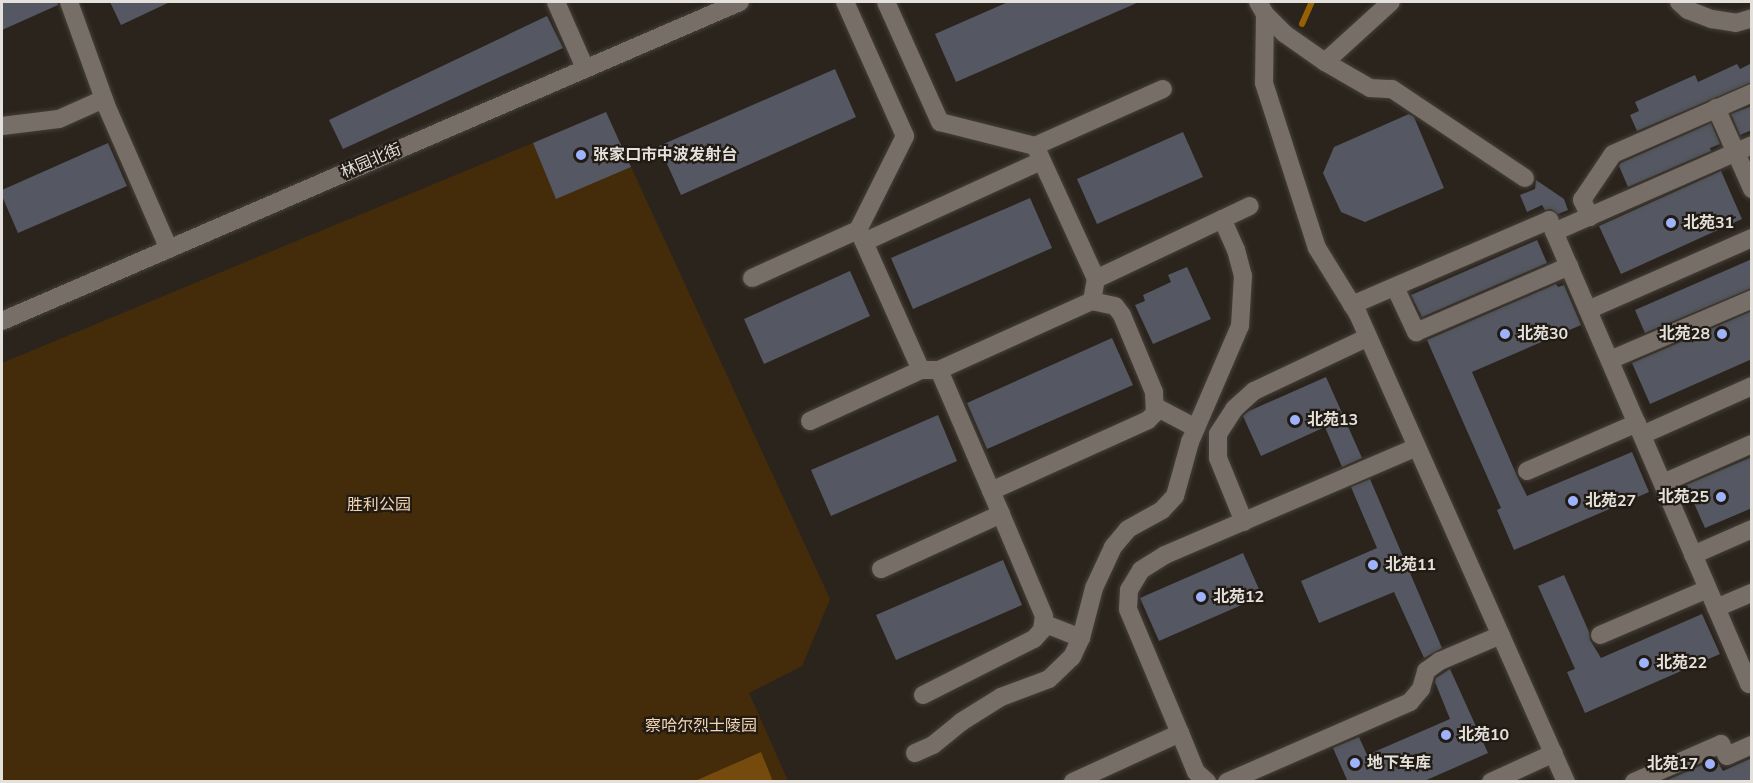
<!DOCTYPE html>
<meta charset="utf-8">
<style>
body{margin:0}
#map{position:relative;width:1753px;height:783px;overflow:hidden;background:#2b241d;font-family:"Nunito Sans","Noto Sans SC",sans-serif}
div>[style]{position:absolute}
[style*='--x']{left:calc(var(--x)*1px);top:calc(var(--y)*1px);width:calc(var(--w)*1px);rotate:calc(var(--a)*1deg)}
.green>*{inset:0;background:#442c0b}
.forest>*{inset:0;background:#754b0d}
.stream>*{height:6px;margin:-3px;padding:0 3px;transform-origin:3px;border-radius:3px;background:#976004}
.building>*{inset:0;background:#555862}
.roads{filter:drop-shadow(0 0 2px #45403a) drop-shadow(0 0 2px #45403a)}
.minor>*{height:18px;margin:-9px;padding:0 9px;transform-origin:9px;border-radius:9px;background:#776f67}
.dots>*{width:16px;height:16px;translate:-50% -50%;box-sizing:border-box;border:3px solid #211b14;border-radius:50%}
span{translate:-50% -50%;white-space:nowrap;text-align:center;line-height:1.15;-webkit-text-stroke:4.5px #211b14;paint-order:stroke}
.poi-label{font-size:16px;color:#e4e0db;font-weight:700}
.left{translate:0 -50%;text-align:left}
.right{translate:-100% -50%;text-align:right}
.street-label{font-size:16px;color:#e4e0db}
.park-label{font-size:16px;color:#f5d6b3}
.frame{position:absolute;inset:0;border:3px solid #e4e0db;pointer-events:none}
</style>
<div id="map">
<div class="green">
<div style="clip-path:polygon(533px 143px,556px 198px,631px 167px,830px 599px,802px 666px,749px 693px,788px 781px,2px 782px,2px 363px)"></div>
</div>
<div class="forest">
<div style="clip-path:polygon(761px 752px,772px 779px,770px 781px,695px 781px)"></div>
</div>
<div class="stream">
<div style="--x:1302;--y:24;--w:24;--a:-66"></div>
</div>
<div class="building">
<div style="clip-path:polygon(2px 2px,58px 2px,58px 5px,2px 30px)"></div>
<div style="clip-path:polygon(110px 2px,170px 2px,121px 25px)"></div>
<div style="clip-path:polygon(1008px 2px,1139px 2px,956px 82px,935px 34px)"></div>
<div style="clip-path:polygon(547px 16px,563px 48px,343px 149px,329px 120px)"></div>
<div style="clip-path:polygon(1752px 63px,1752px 82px,1637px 131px,1630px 115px,1639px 111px,1635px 102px,1695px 75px,1698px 82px,1737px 64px,1740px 69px)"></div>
<div style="clip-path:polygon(835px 69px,856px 117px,681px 195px,659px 146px)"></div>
<div style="clip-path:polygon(1752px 106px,1752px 130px,1740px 135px,1731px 114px)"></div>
<div style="clip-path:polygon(606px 112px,631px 167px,556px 199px,533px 143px)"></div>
<div style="clip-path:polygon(1409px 114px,1414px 117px,1444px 188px,1365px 222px,1341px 212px,1323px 173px,1334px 147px)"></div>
<div style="clip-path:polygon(1711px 123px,1720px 144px,1710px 148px,1711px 151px,1628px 187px,1619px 166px,1621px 163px)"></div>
<div style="clip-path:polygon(1183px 132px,1203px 177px,1097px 224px,1077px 179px)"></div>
<div style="clip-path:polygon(108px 143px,127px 186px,18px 233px,2px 196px,2px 190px)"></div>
<div style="clip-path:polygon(1721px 171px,1742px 219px,1621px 274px,1599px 226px)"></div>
<div style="clip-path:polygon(1536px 180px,1564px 199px,1568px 210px,1558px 214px,1551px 209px,1545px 210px,1542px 205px,1527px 212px,1520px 195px,1535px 189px)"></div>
<div style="clip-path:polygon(1030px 198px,1052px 248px,913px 309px,891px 258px)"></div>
<div style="clip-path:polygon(1537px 240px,1547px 263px,1422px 317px,1411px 295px)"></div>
<div style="clip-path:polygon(1752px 259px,1752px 288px,1645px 333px,1635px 310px)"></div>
<div style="clip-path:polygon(1187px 267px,1211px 319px,1153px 344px,1135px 305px,1145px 301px,1143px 295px,1171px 282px,1168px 275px)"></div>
<div style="clip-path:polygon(850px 271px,870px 316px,764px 364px,744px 319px)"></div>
<div style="clip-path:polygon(1556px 284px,1558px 287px,1564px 285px,1581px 325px,1472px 372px,1517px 476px,1527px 496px,1632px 452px,1649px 492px,1514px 550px,1497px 510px,1501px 508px,1427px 340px)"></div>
<div style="clip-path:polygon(1752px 311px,1752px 359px,1650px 404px,1632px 363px)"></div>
<div style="clip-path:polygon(1112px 338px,1133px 385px,987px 449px,967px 403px)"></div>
<div style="clip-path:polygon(1326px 377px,1362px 458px,1342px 467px,1325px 427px,1261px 456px,1243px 416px,1249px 411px)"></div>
<div style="clip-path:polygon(938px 415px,957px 461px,831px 516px,811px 470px)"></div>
<div style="clip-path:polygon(1752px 457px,1752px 508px,1705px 528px,1686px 485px)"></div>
<div style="clip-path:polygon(1370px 479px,1442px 648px,1424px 658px,1394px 592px,1319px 623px,1301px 581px,1377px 548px,1351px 487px)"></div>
<div style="clip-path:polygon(1243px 553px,1262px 596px,1159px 641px,1140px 598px)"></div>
<div style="clip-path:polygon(1003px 560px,1022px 605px,896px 660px,876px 615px)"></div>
<div style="clip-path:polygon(1564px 575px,1589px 632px,1590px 640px,1601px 658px,1702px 614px,1720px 654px,1585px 713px,1567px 672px,1575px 669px,1538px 586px)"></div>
<div style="clip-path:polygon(1450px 669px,1488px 753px,1422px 782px,1348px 782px,1333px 748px,1359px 737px,1367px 755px,1450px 719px,1435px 682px,1436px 678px)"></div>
<div style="clip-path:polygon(1752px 758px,1752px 782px,1663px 782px,1716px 759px,1723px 771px)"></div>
</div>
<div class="roads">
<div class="minor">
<div style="--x:69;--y:2;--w:109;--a:70.2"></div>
<div style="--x:106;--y:105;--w:157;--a:66.4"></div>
<div style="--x:556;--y:2;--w:72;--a:66.3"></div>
<div style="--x:886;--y:2;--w:132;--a:65.8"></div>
<div style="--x:940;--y:122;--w:98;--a:14.2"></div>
<div style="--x:1035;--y:146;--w:140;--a:-24"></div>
<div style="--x:1258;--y:2;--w:14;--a:60"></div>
<div style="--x:1265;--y:14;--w:69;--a:90.8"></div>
<div style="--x:1264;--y:83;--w:173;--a:72.2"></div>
<div style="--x:1317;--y:248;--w:78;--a:58.2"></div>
<div style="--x:1358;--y:314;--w:512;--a:66.04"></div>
<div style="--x:1679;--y:2;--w:12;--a:42"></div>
<div style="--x:1688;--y:10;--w:26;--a:21"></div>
<div style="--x:1712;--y:19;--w:24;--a:9"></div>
<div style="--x:1736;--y:23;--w:17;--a:-17"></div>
<div style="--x:1265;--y:14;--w:28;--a:45"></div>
<div style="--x:1285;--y:34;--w:49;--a:35"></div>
<div style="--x:1325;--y:62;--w:52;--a:30"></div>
<div style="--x:1370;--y:88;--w:22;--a:3"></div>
<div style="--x:1392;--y:89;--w:160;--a:33.8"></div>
<div style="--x:1325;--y:62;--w:89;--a:-42.3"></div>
<div style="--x:1716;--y:108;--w:89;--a:66"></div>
<div style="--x:2;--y:126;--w:57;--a:-7"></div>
<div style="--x:59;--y:119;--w:49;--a:-24"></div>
<div style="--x:1037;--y:150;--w:142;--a:65.4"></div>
<div style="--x:1590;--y:217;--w:19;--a:-115"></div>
<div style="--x:1582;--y:200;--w:55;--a:-56"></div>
<div style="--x:1613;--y:154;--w:152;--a:-23.7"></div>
<div style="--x:859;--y:231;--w:152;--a:66"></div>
<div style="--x:1554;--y:232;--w:216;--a:-23.7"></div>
<div style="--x:864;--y:242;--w:195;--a:-24.6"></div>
<div style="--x:752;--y:278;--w:116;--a:-24.4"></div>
<div style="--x:858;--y:230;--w:105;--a:-63.4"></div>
<div style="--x:905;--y:136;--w:147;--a:-114.1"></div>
<div style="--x:1395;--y:287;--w:50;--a:65"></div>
<div style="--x:1416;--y:332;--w:167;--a:-23.3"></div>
<div style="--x:1352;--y:305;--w:215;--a:-23.3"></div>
<div style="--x:1549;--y:220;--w:505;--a:66.68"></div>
<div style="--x:1749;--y:684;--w:3;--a:-18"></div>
<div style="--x:1588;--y:310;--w:179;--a:-23.7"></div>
<div style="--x:2;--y:321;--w:804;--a:-23.38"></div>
<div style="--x:1610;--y:360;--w:155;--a:-23.2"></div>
<div style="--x:1156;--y:407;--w:45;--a:27.7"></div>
<div style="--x:810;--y:421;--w:122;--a:-24.7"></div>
<div style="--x:921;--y:370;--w:18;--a:0"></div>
<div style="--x:939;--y:370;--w:168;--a:-24.3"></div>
<div style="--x:1092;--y:301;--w:22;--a:-80"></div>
<div style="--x:1096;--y:279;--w:170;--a:-25.4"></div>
<div style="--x:1642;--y:435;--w:120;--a:-24"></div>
<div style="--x:1527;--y:471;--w:120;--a:-23.6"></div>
<div style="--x:1663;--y:483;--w:97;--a:-23.7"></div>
<div style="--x:991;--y:491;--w:172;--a:-24.3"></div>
<div style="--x:1148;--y:420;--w:10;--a:-45"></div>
<div style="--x:1155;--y:413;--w:21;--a:-93"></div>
<div style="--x:1154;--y:392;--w:83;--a:-112.6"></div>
<div style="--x:1122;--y:315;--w:11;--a:-128"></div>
<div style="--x:1115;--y:306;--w:24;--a:-168"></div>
<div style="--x:1244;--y:522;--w:69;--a:-112.1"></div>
<div style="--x:1218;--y:458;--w:24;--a:-90"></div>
<div style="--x:1218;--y:434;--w:30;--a:-57"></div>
<div style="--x:1234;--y:409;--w:27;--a:-42"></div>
<div style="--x:1254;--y:391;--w:126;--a:-25.3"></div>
<div style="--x:1693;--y:555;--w:64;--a:-23.8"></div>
<div style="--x:881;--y:569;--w:132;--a:-24.6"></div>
<div style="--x:1001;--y:514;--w:157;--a:-113.3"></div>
<div style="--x:1716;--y:608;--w:39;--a:-23"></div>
<div style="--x:1043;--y:623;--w:41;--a:21.5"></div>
<div style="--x:1600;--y:635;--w:117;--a:-23.1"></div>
<div style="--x:923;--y:695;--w:124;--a:-26.8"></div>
<div style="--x:1034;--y:639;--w:12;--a:-48"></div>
<div style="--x:1042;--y:630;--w:14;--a:-82"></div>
<div style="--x:1044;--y:616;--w:111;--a:-112.9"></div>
<div style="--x:1180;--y:733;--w:42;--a:67.7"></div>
<div style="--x:1196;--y:772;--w:15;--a:42"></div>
<div style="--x:915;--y:753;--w:20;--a:-24"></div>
<div style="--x:933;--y:745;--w:36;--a:-39"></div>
<div style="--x:961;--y:722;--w:47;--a:-32"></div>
<div style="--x:1001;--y:697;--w:51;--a:-20.6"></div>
<div style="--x:1049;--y:679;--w:32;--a:-44"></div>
<div style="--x:1072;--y:657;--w:21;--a:-65"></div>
<div style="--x:1081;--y:638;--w:52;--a:-75.4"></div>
<div style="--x:1094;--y:588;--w:45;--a:-65.1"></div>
<div style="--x:1113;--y:547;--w:23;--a:-50"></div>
<div style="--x:1128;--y:529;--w:39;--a:-29"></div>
<div style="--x:1162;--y:510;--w:19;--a:-47"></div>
<div style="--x:1175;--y:496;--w:56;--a:-74.5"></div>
<div style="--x:1190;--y:442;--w:126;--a:-66.7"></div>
<div style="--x:1240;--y:326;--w:50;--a:-86.6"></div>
<div style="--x:1243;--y:276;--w:27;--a:-105"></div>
<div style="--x:1236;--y:250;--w:34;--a:-114"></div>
<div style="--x:1073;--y:782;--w:118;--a:-24.6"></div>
<div style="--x:1180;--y:733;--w:134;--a:-112.8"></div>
<div style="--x:1128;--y:609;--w:19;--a:-87"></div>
<div style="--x:1129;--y:590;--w:23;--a:-59"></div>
<div style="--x:1141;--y:570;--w:28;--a:-32"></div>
<div style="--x:1165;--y:555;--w:274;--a:-23.2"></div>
<div style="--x:1227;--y:782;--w:200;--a:-23.6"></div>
<div style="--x:1410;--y:702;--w:17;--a:-50"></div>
<div style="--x:1421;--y:689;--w:19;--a:-74"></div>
<div style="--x:1426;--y:671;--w:17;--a:-36"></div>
<div style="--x:1440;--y:661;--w:66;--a:-23.1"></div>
<div style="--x:1491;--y:782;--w:69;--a:-24.7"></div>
<div style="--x:1634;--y:782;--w:95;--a:-23.6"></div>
<div style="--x:1721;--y:744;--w:13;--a:63"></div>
<div style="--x:1727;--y:756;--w:27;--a:-24"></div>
</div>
</div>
<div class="dots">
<div style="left:581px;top:155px;background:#9fb3fd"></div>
<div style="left:1671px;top:223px;background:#9fb3fd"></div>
<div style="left:1505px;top:334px;background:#9fb3fd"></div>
<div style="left:1722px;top:334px;background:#9fb3fd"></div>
<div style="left:1295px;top:420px;background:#9fb3fd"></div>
<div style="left:1721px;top:497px;background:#9fb3fd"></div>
<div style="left:1573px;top:501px;background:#9fb3fd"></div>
<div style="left:1373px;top:565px;background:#9fb3fd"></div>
<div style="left:1201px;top:597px;background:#9fb3fd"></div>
<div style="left:1644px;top:663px;background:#9fb3fd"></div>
<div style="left:1446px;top:735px;background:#9fb3fd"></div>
<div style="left:1355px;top:763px;background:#9fb3fd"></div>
<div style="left:1710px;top:764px;background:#9fb3fd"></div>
</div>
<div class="poi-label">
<span class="left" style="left:593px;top:155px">张家口市中波发射台</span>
<span class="left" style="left:1683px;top:223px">北苑31</span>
<span class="left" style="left:1517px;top:334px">北苑30</span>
<span class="right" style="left:1710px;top:334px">北苑28</span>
<span class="left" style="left:1307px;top:420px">北苑13</span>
<span class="right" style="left:1709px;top:497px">北苑25</span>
<span class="left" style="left:1585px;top:501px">北苑27</span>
<span class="left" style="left:1385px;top:565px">北苑11</span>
<span class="left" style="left:1213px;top:597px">北苑12</span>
<span class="left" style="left:1656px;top:663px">北苑22</span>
<span class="left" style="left:1458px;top:735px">北苑10</span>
<span class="left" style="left:1367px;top:763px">地下车库</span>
<span class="right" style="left:1698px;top:764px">北苑17</span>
</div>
<div class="street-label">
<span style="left:371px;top:161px;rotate:-23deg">林园北街</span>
</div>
<div class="park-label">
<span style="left:379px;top:505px">胜利公园</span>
<span style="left:701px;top:726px">察哈尔烈士陵园</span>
</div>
<div class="frame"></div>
</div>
